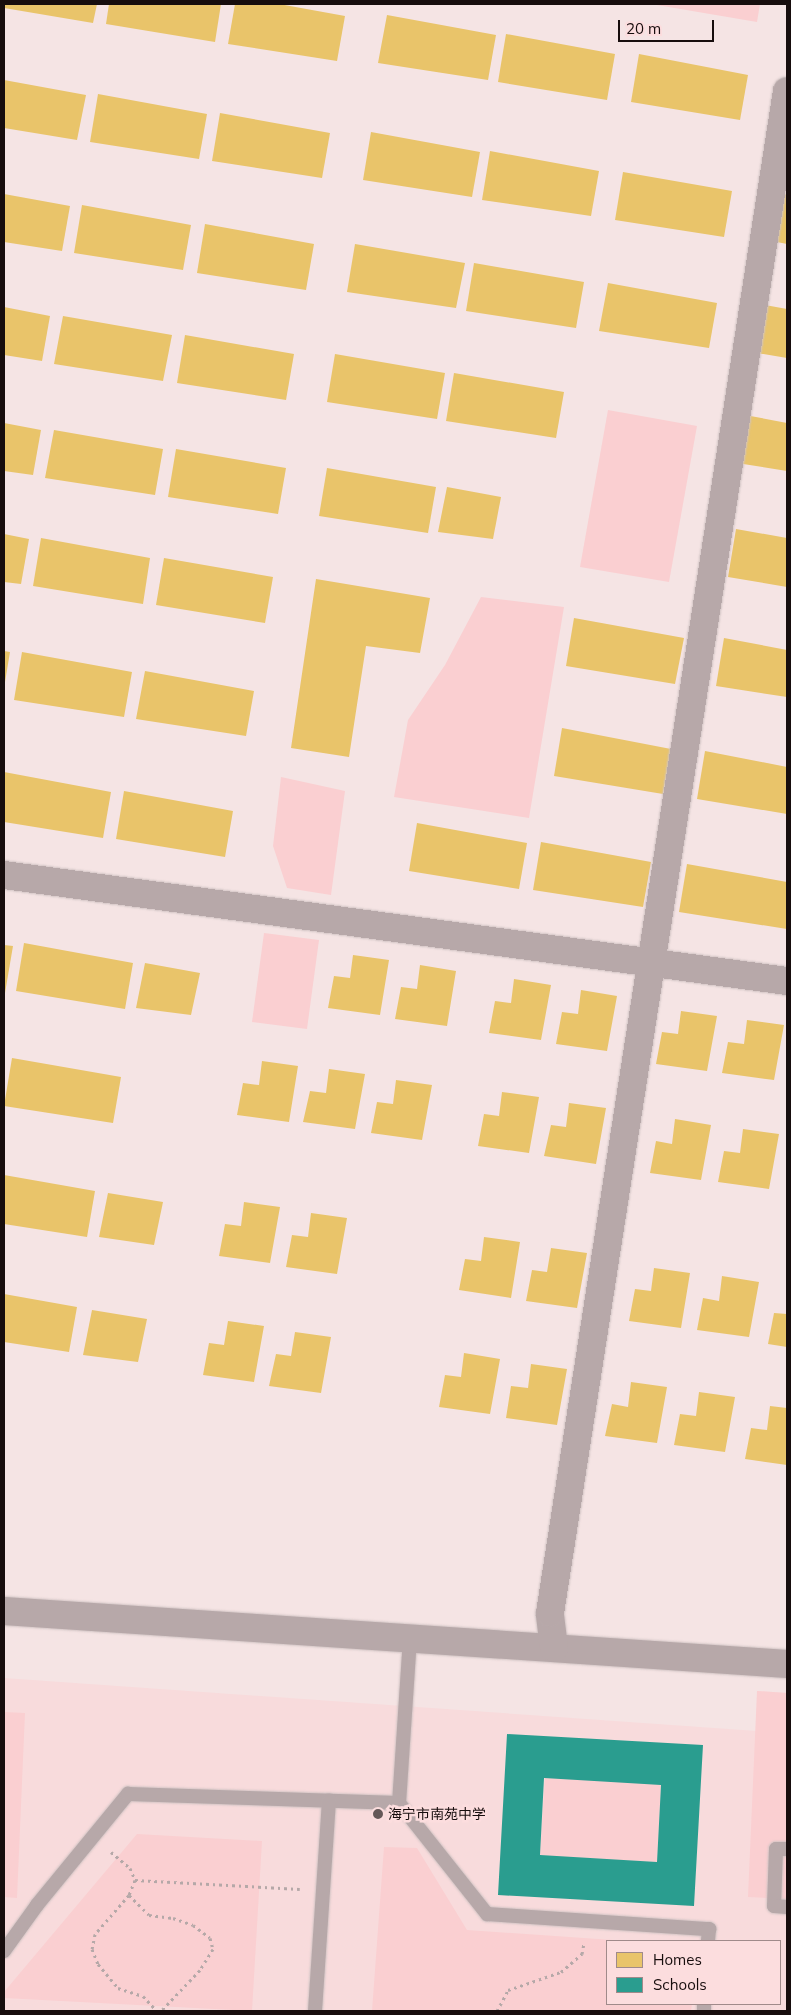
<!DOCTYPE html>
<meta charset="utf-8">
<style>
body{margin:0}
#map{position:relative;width:791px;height:2015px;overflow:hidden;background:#f5e4e4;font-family:Mulish,"Noto Sans SC",sans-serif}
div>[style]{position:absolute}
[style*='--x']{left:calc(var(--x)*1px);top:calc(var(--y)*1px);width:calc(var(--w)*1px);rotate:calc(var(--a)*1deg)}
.built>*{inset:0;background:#f8dbdc}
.green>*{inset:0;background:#facfd1}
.homes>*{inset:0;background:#e9c46a}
.schools>*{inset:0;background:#2a9d8f}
.path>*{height:3px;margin-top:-1.5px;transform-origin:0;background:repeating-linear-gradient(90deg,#b5a8a8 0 2.5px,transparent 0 6.5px)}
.roads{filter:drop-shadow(0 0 1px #d0c3c3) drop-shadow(0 0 1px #d0c3c3)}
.service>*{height:14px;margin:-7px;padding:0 7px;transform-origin:7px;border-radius:7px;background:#b7a8a9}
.minor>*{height:28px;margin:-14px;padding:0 14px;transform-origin:14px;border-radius:14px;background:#b7a8a9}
.dots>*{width:14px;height:14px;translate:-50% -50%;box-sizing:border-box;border:2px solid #fcddde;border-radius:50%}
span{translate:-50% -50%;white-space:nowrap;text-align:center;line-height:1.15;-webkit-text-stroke:5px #fcddde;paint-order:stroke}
.poi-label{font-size:14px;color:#170d0d}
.left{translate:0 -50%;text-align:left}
.frame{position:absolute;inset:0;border:5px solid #170d0d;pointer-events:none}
.legend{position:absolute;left:606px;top:1940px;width:175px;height:65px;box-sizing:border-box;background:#fcddde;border:1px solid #a08a8a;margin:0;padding:6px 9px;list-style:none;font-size:15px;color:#170d0d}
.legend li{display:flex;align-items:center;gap:10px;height:25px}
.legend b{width:25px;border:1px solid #a08a8a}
.scale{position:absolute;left:618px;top:20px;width:96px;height:22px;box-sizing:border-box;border:2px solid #170d0d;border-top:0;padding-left:6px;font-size:15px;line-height:18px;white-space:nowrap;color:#170d0d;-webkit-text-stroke:4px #fcddde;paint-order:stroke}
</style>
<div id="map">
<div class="built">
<div style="clip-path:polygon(evenodd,4px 1678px,757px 1731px,757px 1691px,787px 1693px,787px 2011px,4px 2011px,4px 1678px,607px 1941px,780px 1941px,780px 2004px,607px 2004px,607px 1941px)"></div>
</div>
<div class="green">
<div style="clip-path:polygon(651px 4px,760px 4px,757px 22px)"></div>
<div style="clip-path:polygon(608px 410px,697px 426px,669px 582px,580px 567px)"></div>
<div style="clip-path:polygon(481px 597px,564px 607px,529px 818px,394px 797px,408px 720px,445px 665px)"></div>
<div style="clip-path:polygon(281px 777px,345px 791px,331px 895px,287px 888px,273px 846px)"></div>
<div style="clip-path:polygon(264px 933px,319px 940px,307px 1029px,252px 1022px)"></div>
<div style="clip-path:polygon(757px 1691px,787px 1693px,787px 1899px,748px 1897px)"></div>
<div style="clip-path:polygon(4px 1712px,25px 1713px,17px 1898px,4px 1897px)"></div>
<div style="clip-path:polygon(545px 1776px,661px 1782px,657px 1862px,540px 1856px)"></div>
<div style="clip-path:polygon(137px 1834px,262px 1841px,252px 2011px,4px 1998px,4px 1992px)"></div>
<div style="clip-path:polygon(384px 1847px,417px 1848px,467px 1930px,627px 1941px,607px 1941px,607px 2004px,692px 2004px,691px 2011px,372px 2011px)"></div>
</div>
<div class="homes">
<div style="clip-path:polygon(4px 4px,97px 4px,93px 23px,4px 8px)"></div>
<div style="clip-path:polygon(109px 4px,221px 4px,215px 42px,106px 24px)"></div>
<div style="clip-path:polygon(235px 4px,279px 4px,345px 16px,337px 61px,228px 44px)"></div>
<div style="clip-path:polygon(387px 15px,496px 35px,488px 80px,378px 63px)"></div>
<div style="clip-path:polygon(506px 34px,615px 54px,607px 100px,498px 82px)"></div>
<div style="clip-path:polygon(639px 54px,748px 75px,740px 120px,631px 102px)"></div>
<div style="clip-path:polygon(4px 80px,86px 95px,77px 140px,4px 128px)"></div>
<div style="clip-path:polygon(98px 94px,207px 114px,199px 159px,90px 142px)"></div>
<div style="clip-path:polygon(220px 113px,330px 133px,322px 178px,212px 161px)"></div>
<div style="clip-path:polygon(371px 132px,480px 152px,472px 197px,363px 180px)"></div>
<div style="clip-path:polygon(490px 151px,599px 171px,591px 216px,482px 200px)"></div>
<div style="clip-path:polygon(623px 172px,732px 191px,724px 237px,615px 220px)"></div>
<div style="clip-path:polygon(780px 193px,787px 195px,787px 244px,772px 241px)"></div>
<div style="clip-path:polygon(4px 194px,70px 206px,62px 251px,4px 242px)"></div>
<div style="clip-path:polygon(82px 205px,191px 225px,183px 270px,74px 253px)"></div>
<div style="clip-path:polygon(205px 224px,314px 244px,306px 290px,197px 273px)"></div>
<div style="clip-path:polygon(355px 244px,465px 263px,456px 308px,347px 292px)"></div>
<div style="clip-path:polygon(474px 263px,584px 282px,576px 328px,466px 311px)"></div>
<div style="clip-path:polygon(608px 283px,717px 303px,709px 348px,599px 331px)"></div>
<div style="clip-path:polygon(765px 305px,787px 309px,787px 358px,757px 353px)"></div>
<div style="clip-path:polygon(4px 307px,50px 316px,42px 361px,4px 355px)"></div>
<div style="clip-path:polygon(63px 316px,172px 335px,163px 381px,54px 364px)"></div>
<div style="clip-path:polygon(185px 335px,294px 354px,286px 400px,177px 383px)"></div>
<div style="clip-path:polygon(335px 354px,445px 373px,437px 419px,327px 402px)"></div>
<div style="clip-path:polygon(454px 373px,564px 392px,556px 438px,446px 421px)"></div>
<div style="clip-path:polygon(745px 415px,787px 423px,787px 471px,737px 463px)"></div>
<div style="clip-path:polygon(4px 423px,41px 430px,33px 475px,4px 471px)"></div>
<div style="clip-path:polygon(54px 430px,163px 449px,155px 495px,45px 478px)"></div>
<div style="clip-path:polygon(176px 449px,286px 468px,278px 514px,168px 497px)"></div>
<div style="clip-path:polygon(327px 468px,436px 487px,428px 533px,319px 516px)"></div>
<div style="clip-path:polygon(447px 487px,501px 497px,493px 539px,438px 532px)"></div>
<div style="clip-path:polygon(736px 529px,787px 538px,787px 587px,728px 577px)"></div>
<div style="clip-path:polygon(4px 534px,29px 539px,21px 584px,4px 582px)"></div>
<div style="clip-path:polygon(41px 538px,150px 558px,143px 604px,33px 586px)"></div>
<div style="clip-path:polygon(164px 558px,273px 577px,265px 623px,156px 605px)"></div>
<div style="clip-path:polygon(316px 579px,430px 598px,420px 653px,366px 646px,349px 757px,291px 748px)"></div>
<div style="clip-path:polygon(574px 618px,684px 638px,675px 684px,566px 666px)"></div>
<div style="clip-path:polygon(724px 638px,787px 650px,787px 697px,716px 686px)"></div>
<div style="clip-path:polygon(4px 651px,10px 652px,5px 682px,4px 682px)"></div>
<div style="clip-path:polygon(22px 652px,132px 672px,124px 717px,14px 700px)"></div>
<div style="clip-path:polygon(145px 671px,254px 691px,246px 736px,136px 719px)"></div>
<div style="clip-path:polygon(562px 728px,671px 749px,663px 794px,554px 776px)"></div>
<div style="clip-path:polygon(705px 751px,787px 767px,787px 814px,697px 799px)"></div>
<div style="clip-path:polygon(4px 772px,111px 792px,103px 838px,4px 822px)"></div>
<div style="clip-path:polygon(124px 791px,233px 811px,225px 857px,116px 839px)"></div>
<div style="clip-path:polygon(417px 823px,527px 843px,519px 889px,409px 871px)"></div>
<div style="clip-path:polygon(541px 842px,651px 862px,643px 907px,533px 890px)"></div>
<div style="clip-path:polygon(687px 864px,787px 882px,787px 929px,679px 912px)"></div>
<div style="clip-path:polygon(24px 943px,133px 963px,125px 1009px,16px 991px)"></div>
<div style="clip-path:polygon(4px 945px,13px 946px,5px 993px,4px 993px)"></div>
<div style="clip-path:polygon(353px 955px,389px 960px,380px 1015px,328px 1008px,334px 976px,350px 978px)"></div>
<div style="clip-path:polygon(145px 963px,200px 973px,191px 1015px,136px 1008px)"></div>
<div style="clip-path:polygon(420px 965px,456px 971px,447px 1026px,395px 1019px,401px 987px,417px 989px)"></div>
<div style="clip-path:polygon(514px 979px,551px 985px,541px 1040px,489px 1033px,495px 1001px,511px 1003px)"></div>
<div style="clip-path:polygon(581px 990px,617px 996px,607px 1051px,556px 1044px,562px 1012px,578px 1014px)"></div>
<div style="clip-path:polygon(681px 1011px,717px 1016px,707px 1071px,656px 1064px,662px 1032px,678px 1034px)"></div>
<div style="clip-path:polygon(747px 1020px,784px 1025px,774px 1080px,722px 1073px,728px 1042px,744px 1044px)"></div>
<div style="clip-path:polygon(12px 1058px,121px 1077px,113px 1123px,4px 1106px)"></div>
<div style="clip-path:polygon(262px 1061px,298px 1066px,289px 1122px,237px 1115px,243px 1083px,259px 1085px)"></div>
<div style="clip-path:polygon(329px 1069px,365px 1074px,355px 1129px,303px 1122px,310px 1091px,326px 1093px)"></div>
<div style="clip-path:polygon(396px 1080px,432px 1085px,422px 1140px,371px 1133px,377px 1102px,393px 1104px)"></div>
<div style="clip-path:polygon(502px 1092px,539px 1097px,529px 1153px,478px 1146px,484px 1114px,499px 1116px)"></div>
<div style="clip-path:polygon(569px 1103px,606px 1108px,596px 1164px,544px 1156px,551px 1125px,566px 1127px)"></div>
<div style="clip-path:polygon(675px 1119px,711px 1125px,701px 1180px,650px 1173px,656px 1141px,672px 1144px)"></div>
<div style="clip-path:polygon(743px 1129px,779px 1134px,769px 1189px,718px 1182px,724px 1151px,740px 1153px)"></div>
<div style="clip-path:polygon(4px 1175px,95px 1191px,87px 1237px,4px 1224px)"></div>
<div style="clip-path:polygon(108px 1193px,163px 1202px,154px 1245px,99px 1237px)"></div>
<div style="clip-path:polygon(244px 1202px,280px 1207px,270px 1263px,219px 1256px,225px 1224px,241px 1226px)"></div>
<div style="clip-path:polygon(311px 1213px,347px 1218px,337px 1274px,286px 1267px,292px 1235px,308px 1237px)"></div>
<div style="clip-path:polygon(484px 1237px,520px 1242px,511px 1298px,459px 1290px,465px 1259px,481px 1261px)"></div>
<div style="clip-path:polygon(551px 1248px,587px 1253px,577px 1308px,526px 1301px,532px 1270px,547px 1272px)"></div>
<div style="clip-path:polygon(654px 1268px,690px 1273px,681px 1328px,629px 1321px,635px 1289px,651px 1291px)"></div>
<div style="clip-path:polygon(722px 1276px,759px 1282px,749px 1337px,697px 1330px,703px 1298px,719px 1301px)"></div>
<div style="clip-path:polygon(4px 1294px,77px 1307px,69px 1352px,4px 1342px)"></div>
<div style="clip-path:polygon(92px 1310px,147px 1319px,138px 1362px,83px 1355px)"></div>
<div style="clip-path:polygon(774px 1313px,787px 1314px,787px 1347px,768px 1344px)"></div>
<div style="clip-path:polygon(228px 1321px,264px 1326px,254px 1382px,203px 1375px,209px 1343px,224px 1345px)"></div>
<div style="clip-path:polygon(295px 1332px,331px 1337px,321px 1393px,269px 1386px,276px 1354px,291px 1356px)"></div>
<div style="clip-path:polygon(464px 1353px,500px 1359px,490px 1414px,439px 1407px,445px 1375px,461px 1377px)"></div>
<div style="clip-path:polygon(531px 1364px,567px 1369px,557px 1425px,506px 1418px,511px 1386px,528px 1388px)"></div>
<div style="clip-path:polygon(631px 1382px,667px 1387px,657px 1443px,605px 1436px,612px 1404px,628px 1407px)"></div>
<div style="clip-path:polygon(699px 1392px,735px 1397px,725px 1452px,674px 1445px,680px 1414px,696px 1416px)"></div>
<div style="clip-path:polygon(770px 1406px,787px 1408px,787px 1465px,745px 1459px,751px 1428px,767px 1430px)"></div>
</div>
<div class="schools">
<div style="clip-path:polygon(evenodd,507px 1734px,703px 1745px,694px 1906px,498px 1895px,507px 1734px,544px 1778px,661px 1785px,657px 1862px,540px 1855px,544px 1778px)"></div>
</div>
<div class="path">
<div style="--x:111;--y:1852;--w:25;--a:40"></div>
<div style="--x:130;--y:1868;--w:13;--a:67"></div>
<div style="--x:135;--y:1880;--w:16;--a:112"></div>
<div style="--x:129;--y:1895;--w:52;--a:131.1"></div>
<div style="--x:95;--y:1934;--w:15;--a:101"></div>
<div style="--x:92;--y:1949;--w:16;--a:68"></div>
<div style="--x:98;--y:1964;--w:31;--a:50"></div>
<div style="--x:118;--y:1988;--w:26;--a:18"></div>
<div style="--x:143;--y:1996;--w:21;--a:47"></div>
<div style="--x:135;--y:1880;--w:165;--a:3.1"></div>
<div style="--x:129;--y:1895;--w:28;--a:45"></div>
<div style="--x:149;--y:1915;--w:24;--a:7"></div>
<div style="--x:173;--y:1918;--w:21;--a:19"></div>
<div style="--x:193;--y:1925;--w:21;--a:37"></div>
<div style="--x:210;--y:1938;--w:11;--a:75"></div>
<div style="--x:213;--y:1949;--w:25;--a:122"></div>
<div style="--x:200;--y:1970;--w:57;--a:133.6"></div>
<div style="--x:497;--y:2011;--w:24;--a:-62"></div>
<div style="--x:508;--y:1990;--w:56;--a:-18.8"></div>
<div style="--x:561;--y:1972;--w:28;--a:-41"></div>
<div style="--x:582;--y:1954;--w:11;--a:-80"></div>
</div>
<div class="roads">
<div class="service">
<div style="--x:410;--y:1638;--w:165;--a:93.8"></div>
<div style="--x:399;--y:1803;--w:142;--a:51.6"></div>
<div style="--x:487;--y:1914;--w:223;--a:3.9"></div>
<div style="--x:709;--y:1929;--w:12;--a:95"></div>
<div style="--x:787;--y:1849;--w:11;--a:180"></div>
<div style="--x:776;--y:1849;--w:57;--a:92"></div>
<div style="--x:774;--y:1906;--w:13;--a:4"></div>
<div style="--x:4;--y:1951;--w:57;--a:-54.3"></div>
<div style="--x:37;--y:1905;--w:144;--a:-50.7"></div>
<div style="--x:128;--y:1794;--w:271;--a:1.9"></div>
<div style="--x:315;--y:2011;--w:211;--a:-86.2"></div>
<div style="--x:704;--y:2011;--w:7;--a:-90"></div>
</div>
<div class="minor">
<div style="--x:4;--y:875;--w:790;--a:7.71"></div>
<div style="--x:4;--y:1611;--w:785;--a:3.87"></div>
<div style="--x:554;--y:1648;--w:35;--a:-97"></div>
<div style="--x:550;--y:1613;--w:1540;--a:-81.15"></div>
</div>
</div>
<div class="dots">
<div style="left:378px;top:1814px;background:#655858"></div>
</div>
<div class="poi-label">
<span class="left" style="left:388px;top:1814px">海宁市南苑中学</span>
</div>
<div class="frame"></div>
<ul class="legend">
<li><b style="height:14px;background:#e9c46a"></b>Homes</li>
<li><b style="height:14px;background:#2a9d8f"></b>Schools</li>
</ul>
<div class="scale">20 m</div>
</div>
